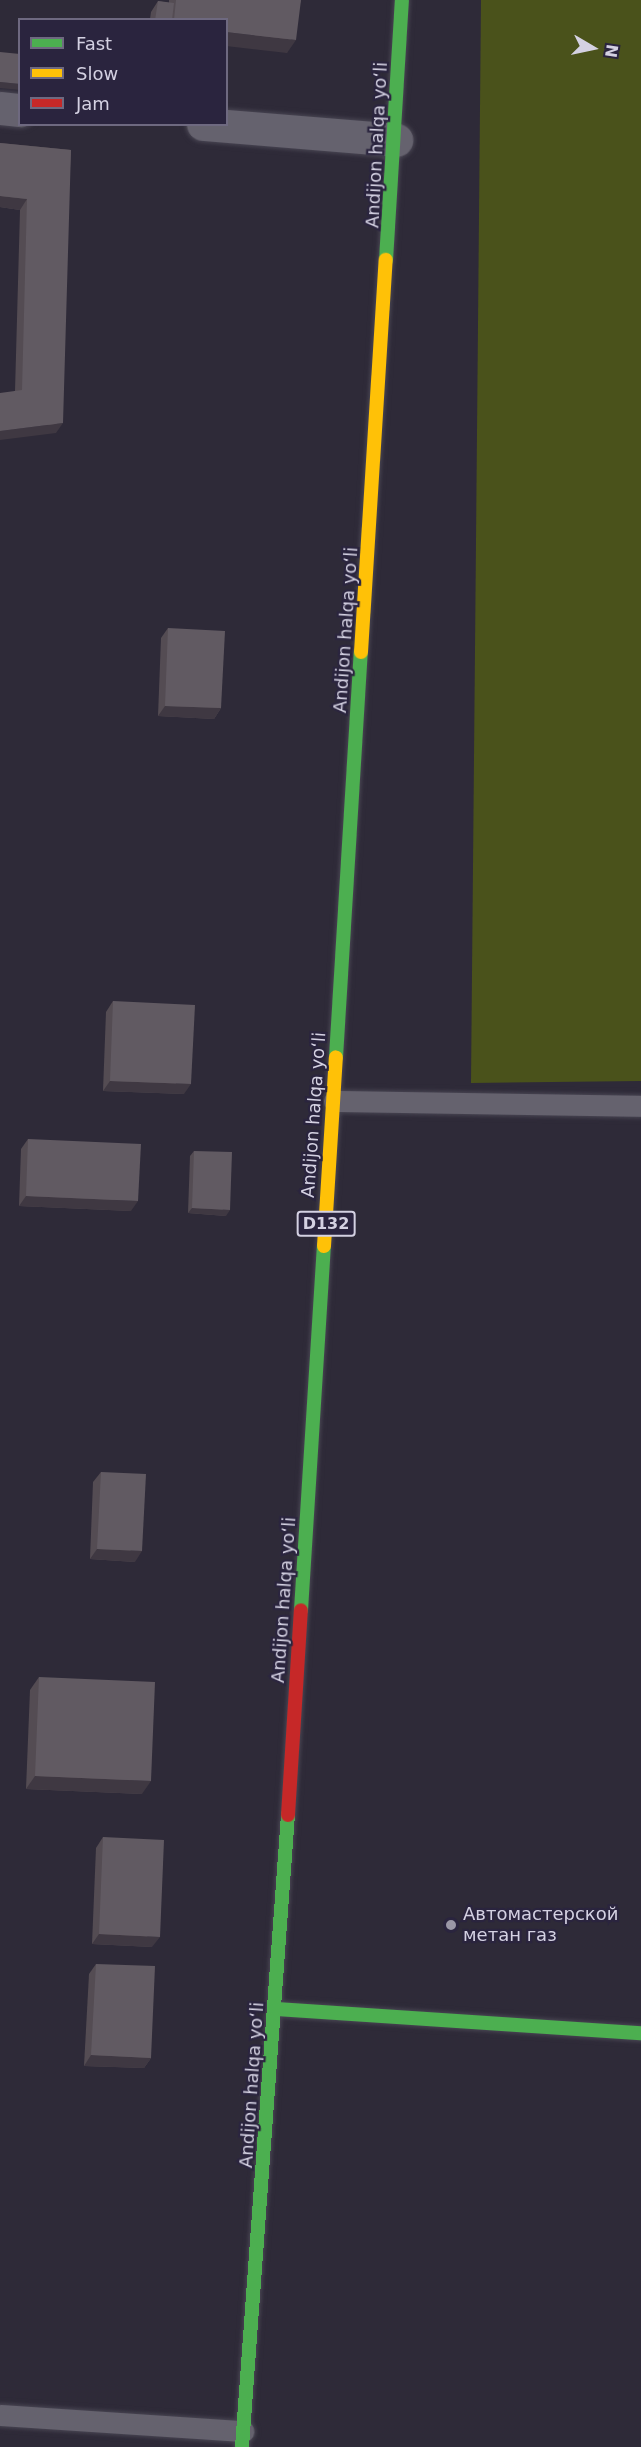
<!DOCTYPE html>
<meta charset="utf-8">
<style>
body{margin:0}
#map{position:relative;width:641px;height:2447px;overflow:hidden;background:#2e2a38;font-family:"DejaVu Sans",sans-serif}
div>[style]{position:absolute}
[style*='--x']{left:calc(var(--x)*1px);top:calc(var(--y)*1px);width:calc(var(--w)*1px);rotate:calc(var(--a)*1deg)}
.green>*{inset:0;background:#4a521b}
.roads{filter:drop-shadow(0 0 2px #484552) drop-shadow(0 0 2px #484552)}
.lane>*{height:21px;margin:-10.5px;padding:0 10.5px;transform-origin:10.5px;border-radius:10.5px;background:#65626e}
.street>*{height:33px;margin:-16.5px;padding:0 16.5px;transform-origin:16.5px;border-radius:16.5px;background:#65626e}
.fast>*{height:14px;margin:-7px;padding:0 7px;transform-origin:7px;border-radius:7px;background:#4caf50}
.slow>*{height:14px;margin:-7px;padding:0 7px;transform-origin:7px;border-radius:7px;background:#ffc107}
.jam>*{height:14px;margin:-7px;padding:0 7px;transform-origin:7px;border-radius:7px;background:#c62828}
.wall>*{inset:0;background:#544c53}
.shaded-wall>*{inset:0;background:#3f3842}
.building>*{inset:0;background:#615a62}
.dots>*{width:16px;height:16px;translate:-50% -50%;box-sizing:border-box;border:3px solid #2a243e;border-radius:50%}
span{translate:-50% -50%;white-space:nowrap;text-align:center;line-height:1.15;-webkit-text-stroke:4.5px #2a243e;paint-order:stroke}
.shield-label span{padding:2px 4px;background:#2a243e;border:2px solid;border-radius:4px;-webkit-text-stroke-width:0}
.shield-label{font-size:16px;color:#d4d1e2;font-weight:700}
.street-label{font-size:18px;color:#d4d1e2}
.poi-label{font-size:18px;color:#d4d1e2}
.left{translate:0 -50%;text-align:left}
.legend{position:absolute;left:18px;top:18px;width:210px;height:108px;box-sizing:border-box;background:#2a243e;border:2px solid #6e6980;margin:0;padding:8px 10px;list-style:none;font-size:18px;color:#d4d1e2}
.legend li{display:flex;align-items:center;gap:12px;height:30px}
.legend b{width:30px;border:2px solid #6e6980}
.north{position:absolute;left:563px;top:18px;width:60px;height:60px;-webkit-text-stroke:4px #2a243e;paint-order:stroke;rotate:99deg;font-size:16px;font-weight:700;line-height:24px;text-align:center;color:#d4d1e2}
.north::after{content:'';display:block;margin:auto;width:21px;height:27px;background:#d4d1e2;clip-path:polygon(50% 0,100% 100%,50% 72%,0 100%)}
</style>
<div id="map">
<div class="green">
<div style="clip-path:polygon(481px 0,641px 0,641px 1081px,471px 1083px)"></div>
</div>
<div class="roads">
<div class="lane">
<div style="--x:334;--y:1101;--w:307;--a:0.9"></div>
<div style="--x:0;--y:2415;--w:244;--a:3.8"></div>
</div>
<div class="street">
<div style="--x:0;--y:108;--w:20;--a:6"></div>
<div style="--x:203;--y:124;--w:194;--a:4.7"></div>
</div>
<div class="fast">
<div style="--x:386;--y:260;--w:260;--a:-86.5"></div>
<div style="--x:336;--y:1057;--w:406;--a:-86.5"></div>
<div style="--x:301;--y:1610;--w:365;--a:-86.4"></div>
<div style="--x:276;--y:2009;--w:366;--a:3.8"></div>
<div style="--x:242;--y:2447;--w:634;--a:-85.84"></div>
</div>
<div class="slow">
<div style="--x:361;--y:652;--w:393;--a:-86.4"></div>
<div style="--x:324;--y:1246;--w:189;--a:-86.4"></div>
</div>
<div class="jam">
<div style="--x:288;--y:1815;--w:205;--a:-86.4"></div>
</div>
</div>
<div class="wall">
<div style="clip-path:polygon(169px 0,301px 0,287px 53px,226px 20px,139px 20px,139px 18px,150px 19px,151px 12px,158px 1px,169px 3px)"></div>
<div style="clip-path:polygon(0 143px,71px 150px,56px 433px,15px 391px,20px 210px,0 207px)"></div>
<div style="clip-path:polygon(168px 628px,221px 708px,214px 719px,158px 716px,161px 638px)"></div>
<div style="clip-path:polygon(113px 1001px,184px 1094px,103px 1091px,106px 1012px)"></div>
<div style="clip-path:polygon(28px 1139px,131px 1211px,19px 1206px,21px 1149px)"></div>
<div style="clip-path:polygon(194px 1151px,226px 1216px,188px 1213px,190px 1156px)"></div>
<div style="clip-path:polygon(101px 1472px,135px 1562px,90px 1559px,93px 1482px)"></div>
<div style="clip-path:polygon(39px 1677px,142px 1794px,26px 1789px,30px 1690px)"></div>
<div style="clip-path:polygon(103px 1837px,152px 1947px,92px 1944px,96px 1848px)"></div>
<div style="clip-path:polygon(96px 1964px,151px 2058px,144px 2068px,84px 2066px,89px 1974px)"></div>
</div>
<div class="shaded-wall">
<div style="clip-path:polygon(226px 32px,296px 40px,287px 53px,226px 46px)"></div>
<div style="clip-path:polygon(0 82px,20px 84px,20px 90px,0 88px)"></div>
<div style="clip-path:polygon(0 196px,27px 199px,20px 210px,0 207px)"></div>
<div style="clip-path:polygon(63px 423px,56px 433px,0 440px,0 431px)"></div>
<div style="clip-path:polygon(165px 706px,221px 708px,214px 719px,158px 716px)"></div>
<div style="clip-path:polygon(110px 1081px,191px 1084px,184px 1094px,103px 1091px)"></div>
<div style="clip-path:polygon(26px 1196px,138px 1201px,131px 1211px,19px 1206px)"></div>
<div style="clip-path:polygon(192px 1208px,230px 1210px,226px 1216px,188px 1213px)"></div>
<div style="clip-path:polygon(97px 1549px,142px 1551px,135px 1562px,90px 1559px)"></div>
<div style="clip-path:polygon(35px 1776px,151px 1781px,142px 1794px,26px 1789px)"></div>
<div style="clip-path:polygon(99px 1934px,160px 1937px,152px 1947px,92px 1944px)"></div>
<div style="clip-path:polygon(91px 2055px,151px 2058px,144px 2068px,84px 2066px)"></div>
</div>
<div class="building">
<div style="clip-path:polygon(176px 0,301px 0,296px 40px,226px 32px,226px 20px,174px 20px)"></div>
<div style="clip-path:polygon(158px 1px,174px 3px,172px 20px,155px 20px)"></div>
<div style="clip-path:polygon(0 52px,20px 54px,20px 84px,0 82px)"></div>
<div style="clip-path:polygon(0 143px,71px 150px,63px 423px,0 431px,0 393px,22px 390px,27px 199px,0 196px)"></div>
<div style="clip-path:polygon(168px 628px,225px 631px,221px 708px,165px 706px)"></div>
<div style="clip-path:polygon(113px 1001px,195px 1005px,191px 1084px,110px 1081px)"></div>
<div style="clip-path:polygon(28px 1139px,141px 1144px,138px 1201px,26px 1196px)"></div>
<div style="clip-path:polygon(194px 1151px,232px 1152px,230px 1210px,192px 1208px)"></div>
<div style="clip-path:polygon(101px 1472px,146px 1474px,142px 1551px,97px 1549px)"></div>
<div style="clip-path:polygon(39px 1677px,155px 1682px,151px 1781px,35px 1776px)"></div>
<div style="clip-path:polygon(103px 1837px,164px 1840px,160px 1937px,99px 1934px)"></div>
<div style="clip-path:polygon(96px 1964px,155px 1966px,151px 2058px,91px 2055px)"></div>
</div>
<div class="dots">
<div style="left:451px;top:1925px;background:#9a97a6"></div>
</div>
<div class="shield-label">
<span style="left:326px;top:1224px">D132</span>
</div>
<div class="street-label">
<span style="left:377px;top:145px;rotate:-87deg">Andijon halqa yo‘li</span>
<span style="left:346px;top:630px;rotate:-86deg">Andijon halqa yo‘li</span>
<span style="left:314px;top:1115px;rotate:-86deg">Andijon halqa yo‘li</span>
<span style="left:284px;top:1600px;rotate:-86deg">Andijon halqa yo‘li</span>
<span style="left:252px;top:2085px;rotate:-86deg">Andijon halqa yo‘li</span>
</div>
<div class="poi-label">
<span class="left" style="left:463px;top:1925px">Автомастерской<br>метан газ</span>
</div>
<ul class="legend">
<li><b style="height:8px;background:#4caf50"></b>Fast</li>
<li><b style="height:8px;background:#ffc107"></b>Slow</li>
<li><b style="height:8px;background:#c62828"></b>Jam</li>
</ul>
<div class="north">N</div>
</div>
